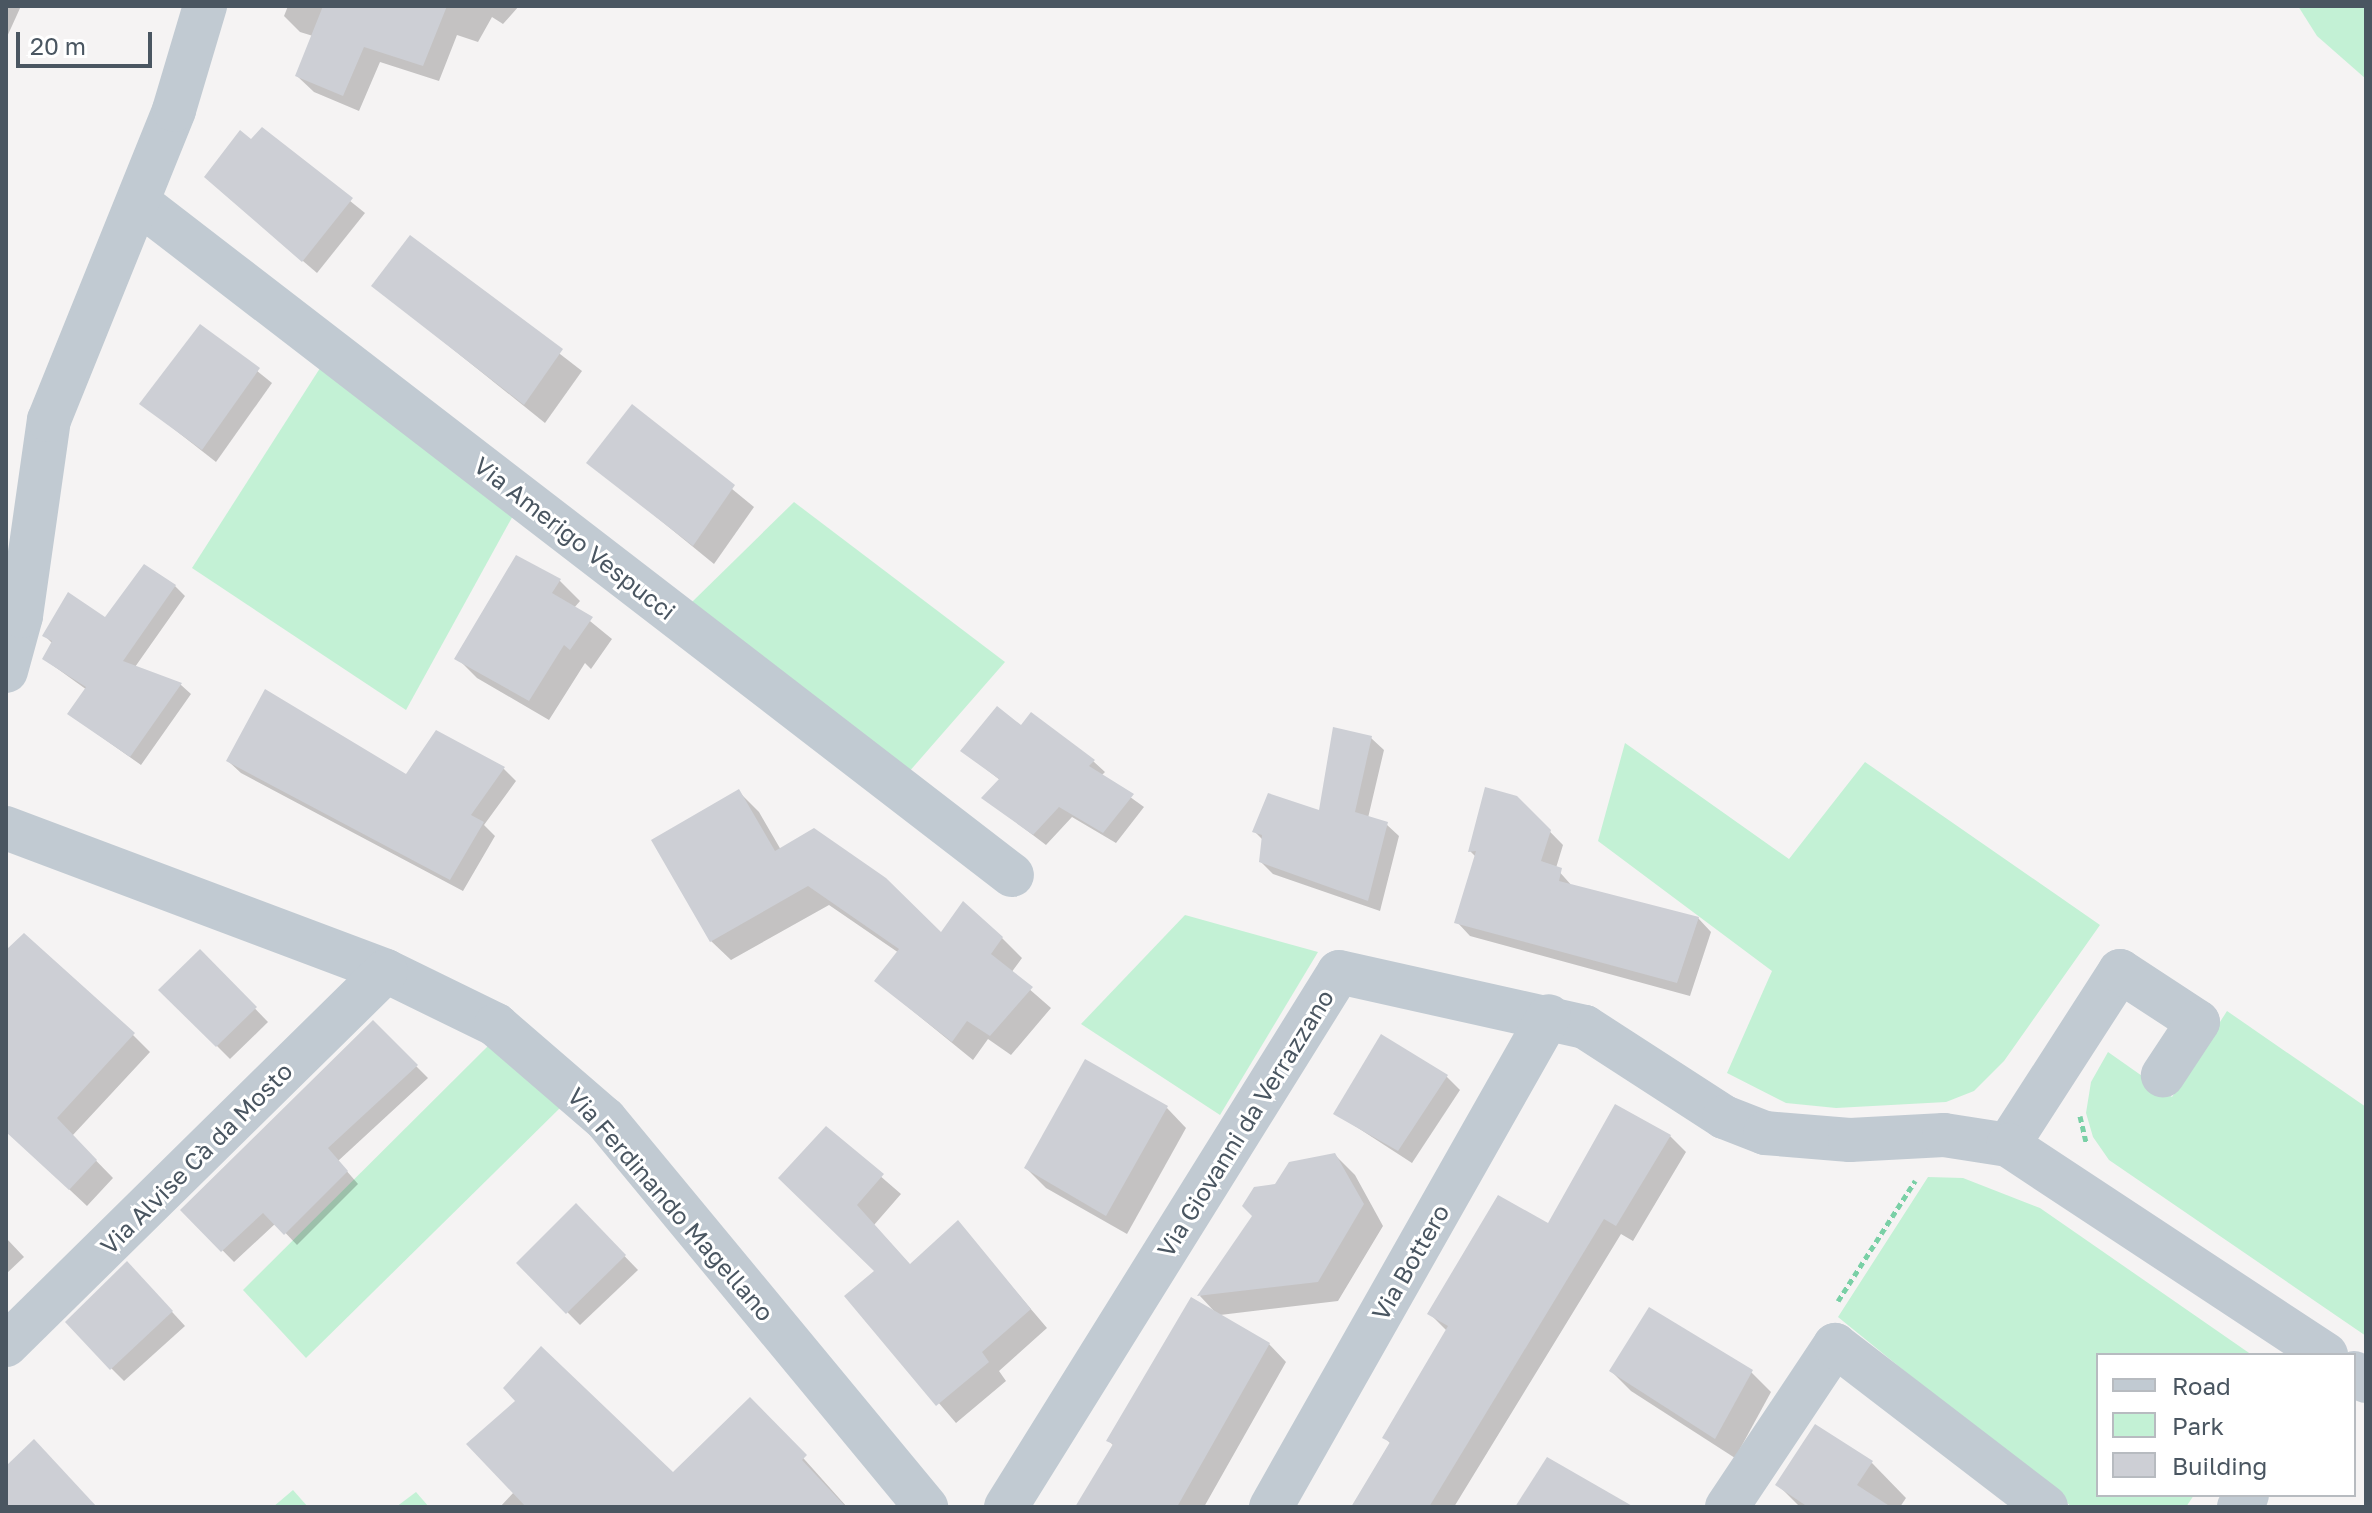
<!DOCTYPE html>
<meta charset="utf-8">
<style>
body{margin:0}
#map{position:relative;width:2372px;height:1513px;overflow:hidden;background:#f5f3f3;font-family:"Golos Text",sans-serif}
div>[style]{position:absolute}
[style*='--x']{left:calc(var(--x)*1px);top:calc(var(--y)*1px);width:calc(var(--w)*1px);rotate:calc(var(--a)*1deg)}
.green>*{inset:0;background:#c3f1d5}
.shadow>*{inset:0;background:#0003}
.building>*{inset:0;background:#cdcfd5}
.path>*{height:5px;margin-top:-2.5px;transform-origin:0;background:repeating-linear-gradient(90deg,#7ad0a6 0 6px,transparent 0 10px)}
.minor>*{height:44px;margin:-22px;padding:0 22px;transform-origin:22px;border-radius:22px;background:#c1cad2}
span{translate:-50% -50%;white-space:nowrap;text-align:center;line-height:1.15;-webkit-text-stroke:6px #fff;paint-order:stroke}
.street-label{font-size:24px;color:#4a5661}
.frame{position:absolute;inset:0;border:8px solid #4a5661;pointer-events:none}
.legend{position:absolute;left:2096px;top:1353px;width:260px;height:144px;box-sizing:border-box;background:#fff;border:2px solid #b7bbc0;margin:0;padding:10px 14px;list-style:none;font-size:24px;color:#4a5661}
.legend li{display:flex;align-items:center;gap:16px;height:40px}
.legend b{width:40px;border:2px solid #b7bbc0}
.scale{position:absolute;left:16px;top:32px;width:136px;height:36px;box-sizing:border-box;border:4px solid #4a5661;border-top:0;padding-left:10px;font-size:24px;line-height:28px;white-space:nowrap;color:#4a5661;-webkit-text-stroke:6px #fff;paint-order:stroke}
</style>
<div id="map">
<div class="green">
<div style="clip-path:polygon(2298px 6px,2366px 6px,2366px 79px,2317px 36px)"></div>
<div style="clip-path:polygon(322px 365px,515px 512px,406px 710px,192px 568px)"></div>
<div style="clip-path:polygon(794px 502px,1005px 662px,908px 773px,692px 602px)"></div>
<div style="clip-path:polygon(1625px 743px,1789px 859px,1865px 762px,2100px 925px,2004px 1061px,1974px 1091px,1946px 1102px,1836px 1108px,1786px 1103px,1727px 1073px,1772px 971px,1598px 841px)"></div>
<div style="clip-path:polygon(1185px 915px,1318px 952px,1220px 1115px,1081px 1024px)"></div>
<div style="clip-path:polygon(2227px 1011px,2366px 1107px,2366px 1336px,2109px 1160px,2093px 1137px,2086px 1113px,2091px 1082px,2108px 1052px,2172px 1097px)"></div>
<div style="clip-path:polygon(491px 1043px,562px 1106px,306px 1358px,243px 1290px)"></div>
<div style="clip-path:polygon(1928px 1177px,1963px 1178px,2040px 1208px,2252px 1355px,2098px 1355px,2098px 1495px,2194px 1495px,2186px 1507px,2072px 1507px,1838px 1317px)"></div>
<div style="clip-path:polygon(293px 1490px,308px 1507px,273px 1507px)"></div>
<div style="clip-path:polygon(416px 1492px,429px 1507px,396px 1507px)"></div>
</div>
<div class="shadow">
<div style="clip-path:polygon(6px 6px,21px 6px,6px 39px)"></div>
<div style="clip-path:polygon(288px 6px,519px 6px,503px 24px,492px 17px,478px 42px,457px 35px,439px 81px,380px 62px,359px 111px,314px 92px,297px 76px,313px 36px,300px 32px,284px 16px)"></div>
<div style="clip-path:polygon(262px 130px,365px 213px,317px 273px,220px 190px)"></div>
<div style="clip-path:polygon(410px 238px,582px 371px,545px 423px,374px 286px)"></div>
<div style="clip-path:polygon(201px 326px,272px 383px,216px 462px,142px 404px)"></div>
<div style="clip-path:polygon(632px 407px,754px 507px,714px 564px,589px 462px)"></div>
<div style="clip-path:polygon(517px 558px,560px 581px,580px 601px,574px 608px,612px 639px,591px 669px,585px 663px,549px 720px,477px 678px,457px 658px)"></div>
<div style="clip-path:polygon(175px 586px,185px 596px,135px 667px,181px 685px,191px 694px,141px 765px,69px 714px,87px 690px,44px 659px,53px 644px,44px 635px,105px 619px)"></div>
<div style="clip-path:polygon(1022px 727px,1093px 761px,1105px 772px,1101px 776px,1144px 807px,1116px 843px,1072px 817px,1046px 845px,984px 798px,1000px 780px,963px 751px)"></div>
<div style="clip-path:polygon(437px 733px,504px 769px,516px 781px,484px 825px,495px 836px,463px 891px,241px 773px,228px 761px,407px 777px)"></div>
<div style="clip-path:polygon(1371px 738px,1384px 750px,1368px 818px,1386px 824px,1399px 836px,1380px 911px,1273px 874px,1261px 862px,1263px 840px,1254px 831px,1321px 813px)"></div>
<div style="clip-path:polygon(739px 792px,759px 812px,781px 850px,941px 935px,1002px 938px,1022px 958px,1011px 973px,1051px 1008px,1011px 1055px,988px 1039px,973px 1060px,876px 981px,899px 953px,829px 905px,731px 960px,711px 941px)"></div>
<div style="clip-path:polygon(1516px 797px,1563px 845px,1556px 868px,1573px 887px,1698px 918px,1711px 932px,1690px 996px,1470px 936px,1457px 922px,1476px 857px,1470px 851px)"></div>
<div style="clip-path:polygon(200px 952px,268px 1022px,230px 1059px,161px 990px)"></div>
<div style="clip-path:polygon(6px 953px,133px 1035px,150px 1052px,72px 1136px,113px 1178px,87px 1206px,38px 1160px,6px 1084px)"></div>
<div style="clip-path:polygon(373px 1023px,428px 1078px,338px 1161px,358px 1184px,297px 1245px,276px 1223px,234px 1262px,183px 1210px)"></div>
<div style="clip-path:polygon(1446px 1076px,1460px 1090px,1412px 1163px,1335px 1113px)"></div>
<div style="clip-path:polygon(1167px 1108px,1186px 1128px,1127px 1234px,1046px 1188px,1026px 1168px)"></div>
<div style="clip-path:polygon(826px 1129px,901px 1194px,874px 1225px,911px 1266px,958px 1223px,1047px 1328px,999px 1371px,1006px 1381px,956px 1423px,847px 1296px,877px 1271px)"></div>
<div style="clip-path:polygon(1670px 1136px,1686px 1152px,1633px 1241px,1621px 1234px,1454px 1507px,1354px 1507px,1391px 1444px,1384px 1437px,1447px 1331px,1429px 1313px)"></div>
<div style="clip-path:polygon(1335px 1155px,1355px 1175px,1383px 1226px,1338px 1301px,1220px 1315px,1269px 1344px,1286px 1362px,1204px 1507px,1078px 1507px,1114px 1446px,1108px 1440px,1214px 1311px,1200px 1296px,1254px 1216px)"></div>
<div style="clip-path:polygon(576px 1206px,638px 1270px,580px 1325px,519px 1263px)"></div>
<div style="clip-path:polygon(6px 1238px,24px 1257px,6px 1274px)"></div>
<div style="clip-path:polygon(140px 1277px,185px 1326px,124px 1381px,111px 1368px)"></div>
<div style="clip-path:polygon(1611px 1371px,1751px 1372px,1771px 1392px,1735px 1458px,1631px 1391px)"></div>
<div style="clip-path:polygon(763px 1413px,847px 1507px,500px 1507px,514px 1492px,673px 1475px)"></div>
<div style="clip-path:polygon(1872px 1463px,1906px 1498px,1900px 1507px,1800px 1507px,1778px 1485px)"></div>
</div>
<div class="building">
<div style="clip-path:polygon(323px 6px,447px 6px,423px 66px,364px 47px,343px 96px,295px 76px)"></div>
<div style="clip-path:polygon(262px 127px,353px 198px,302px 262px,204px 177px,240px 130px,251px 139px)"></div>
<div style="clip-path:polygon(410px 235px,563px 349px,524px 405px,371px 286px)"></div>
<div style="clip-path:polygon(200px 324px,260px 368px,202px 450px,139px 404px)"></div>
<div style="clip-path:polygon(632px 404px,735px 485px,693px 546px,586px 463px)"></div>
<div style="clip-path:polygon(516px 555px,561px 579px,552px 593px,593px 617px,570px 650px,564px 645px,529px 701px,454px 659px)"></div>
<div style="clip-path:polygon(144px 564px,176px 585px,123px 661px,182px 683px,130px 757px,67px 714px,86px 687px,42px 659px,52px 641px,42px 636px,68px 592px,105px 617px)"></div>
<div style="clip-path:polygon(265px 689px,406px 774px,436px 730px,505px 767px,471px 815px,484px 822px,450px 880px,226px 761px)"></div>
<div style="clip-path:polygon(997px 706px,1021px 725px,1031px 712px,1095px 760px,1089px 766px,1134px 794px,1103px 833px,1059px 807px,1033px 835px,981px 798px,999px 779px,960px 751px)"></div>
<div style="clip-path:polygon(1333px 727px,1372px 736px,1355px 812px,1388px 822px,1368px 901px,1259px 862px,1262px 835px,1252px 832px,1268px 793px,1319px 810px)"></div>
<div style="clip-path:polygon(1485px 787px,1517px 796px,1551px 830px,1541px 861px,1562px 868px,1559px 881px,1699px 917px,1677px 983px,1454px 923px,1476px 851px,1468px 852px)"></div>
<div style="clip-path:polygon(739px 789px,775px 851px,814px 828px,886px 878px,941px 932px,963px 901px,1003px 937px,991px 954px,1033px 987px,990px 1036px,967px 1021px,952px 1042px,874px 981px,899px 949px,808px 886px,710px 942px,651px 840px)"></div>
<div style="clip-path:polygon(24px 933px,135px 1033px,57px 1118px,97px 1160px,69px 1190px,6px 1132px,6px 950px)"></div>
<div style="clip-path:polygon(200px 949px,257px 1007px,216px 1047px,158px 990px)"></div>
<div style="clip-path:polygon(373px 1020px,418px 1065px,328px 1148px,348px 1171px,284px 1235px,263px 1213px,221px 1252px,180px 1210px)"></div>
<div style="clip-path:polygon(1381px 1034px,1448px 1075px,1398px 1151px,1333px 1114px)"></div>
<div style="clip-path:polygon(1085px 1059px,1168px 1106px,1106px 1216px,1024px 1168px)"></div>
<div style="clip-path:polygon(1615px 1104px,1671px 1135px,1616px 1226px,1604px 1219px,1429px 1507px,1351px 1507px,1390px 1442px,1382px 1438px,1448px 1326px,1427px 1314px,1498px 1195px,1548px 1223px)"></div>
<div style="clip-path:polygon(826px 1126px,884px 1174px,857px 1205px,910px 1264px,958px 1220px,1031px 1309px,982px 1352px,989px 1362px,936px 1406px,844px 1296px,874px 1271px,778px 1178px)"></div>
<div style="clip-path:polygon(1335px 1153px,1364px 1204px,1318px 1282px,1197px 1296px,1252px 1216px,1242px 1206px,1254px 1187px,1275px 1184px,1289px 1162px)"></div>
<div style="clip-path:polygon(576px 1203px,626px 1255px,566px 1314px,516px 1263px)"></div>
<div style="clip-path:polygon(127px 1261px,173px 1311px,110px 1370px,65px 1322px)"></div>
<div style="clip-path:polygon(1191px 1297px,1270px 1343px,1177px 1507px,1075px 1507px,1113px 1444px,1106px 1441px)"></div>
<div style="clip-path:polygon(1649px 1307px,1753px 1370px,1715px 1439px,1609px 1371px)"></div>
<div style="clip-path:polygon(541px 1346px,673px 1472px,750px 1397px,807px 1455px,802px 1460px,846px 1507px,526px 1507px,466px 1444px,515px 1401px,503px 1388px)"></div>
<div style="clip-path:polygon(1815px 1424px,1873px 1461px,1857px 1485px,1891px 1507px,1808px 1507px,1775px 1485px)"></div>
<div style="clip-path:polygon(34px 1439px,97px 1507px,6px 1507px,6px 1466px)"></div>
<div style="clip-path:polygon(1547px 1457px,1634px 1507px,1515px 1507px)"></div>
</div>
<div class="path">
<div style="--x:2080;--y:1116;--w:27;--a:77"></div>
<div style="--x:1838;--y:1301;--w:143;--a:-57.3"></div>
</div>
<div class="minor">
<div style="--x:138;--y:202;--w:1103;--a:37.6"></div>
<div style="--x:6;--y:671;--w:57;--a:-74.7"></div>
<div style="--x:21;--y:616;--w:198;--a:-81.9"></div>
<div style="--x:49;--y:420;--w:334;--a:-68"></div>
<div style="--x:174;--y:110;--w:109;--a:-73.4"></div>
<div style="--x:6;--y:828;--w:406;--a:20.6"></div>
<div style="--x:386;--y:971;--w:123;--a:26.1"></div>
<div style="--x:496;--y:1025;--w:144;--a:40.8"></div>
<div style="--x:605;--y:1119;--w:504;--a:50.4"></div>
<div style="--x:2008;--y:1145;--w:207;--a:-57.2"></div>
<div style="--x:2120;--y:971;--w:93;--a:33.2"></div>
<div style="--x:2198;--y:1022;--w:64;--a:123.4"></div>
<div style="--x:6;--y:1345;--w:533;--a:-44.54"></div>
<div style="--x:2354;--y:1373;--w:14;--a:34"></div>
<div style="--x:1006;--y:1507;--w:630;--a:-58.1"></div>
<div style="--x:1339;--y:972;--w:252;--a:12.6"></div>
<div style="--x:1585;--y:1027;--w:166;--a:32.9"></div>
<div style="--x:1724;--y:1117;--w:44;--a:21.3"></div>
<div style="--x:1765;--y:1133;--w:85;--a:4.7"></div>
<div style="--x:1850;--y:1140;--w:94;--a:-3"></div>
<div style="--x:1944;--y:1135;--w:65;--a:8.9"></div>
<div style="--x:2008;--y:1145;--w:381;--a:33.4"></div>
<div style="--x:1271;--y:1507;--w:564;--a:-60.48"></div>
<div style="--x:1727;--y:1507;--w:195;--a:-56.3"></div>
<div style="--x:1835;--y:1345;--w:266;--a:37.5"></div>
<div style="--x:2239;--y:1507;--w:14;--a:-56"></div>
</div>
<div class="street-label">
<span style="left:575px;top:538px;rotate:38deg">Via Amerigo Vespucci</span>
<span style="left:1245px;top:1123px;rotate:-58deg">Via Giovanni da Verrazzano</span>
<span style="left:196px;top:1158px;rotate:-45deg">Via Alvise Cà da Mosto</span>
<span style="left:671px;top:1204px;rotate:49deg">Via Ferdinando Magellano</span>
<span style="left:1410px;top:1262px;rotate:-60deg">Via Bottero</span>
</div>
<div class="frame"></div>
<ul class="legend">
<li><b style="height:10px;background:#c1cad2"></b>Road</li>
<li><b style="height:22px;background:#c3f1d5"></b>Park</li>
<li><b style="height:22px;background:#cdcfd5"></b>Building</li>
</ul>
<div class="scale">20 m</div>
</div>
